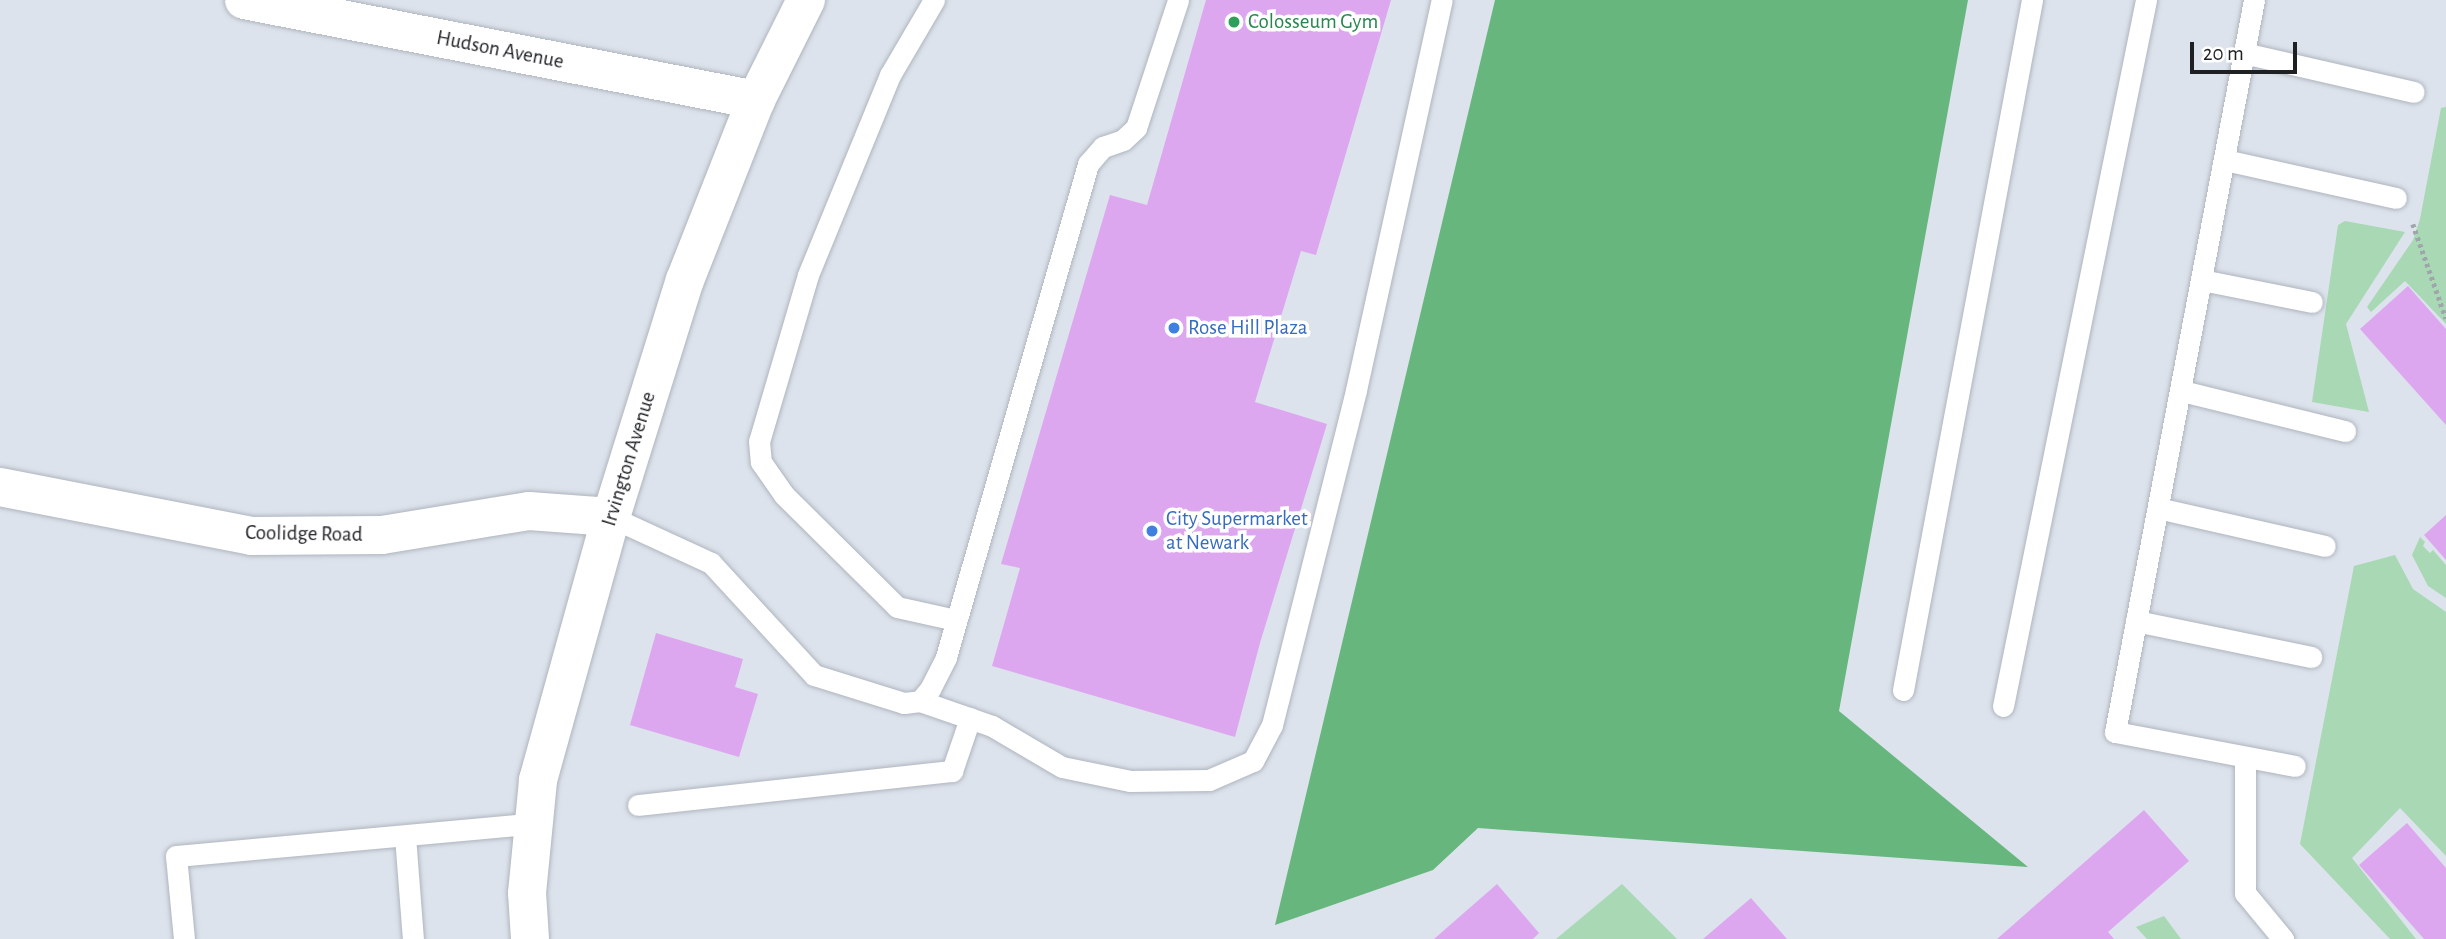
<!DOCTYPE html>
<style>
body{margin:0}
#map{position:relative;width:2446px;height:939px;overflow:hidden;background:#dde3ec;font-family:"Alegreya Sans",sans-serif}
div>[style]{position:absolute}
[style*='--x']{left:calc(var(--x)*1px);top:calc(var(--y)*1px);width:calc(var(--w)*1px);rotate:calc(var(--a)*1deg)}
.green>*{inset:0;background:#a8d8b4}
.forest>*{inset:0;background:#66b67e}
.building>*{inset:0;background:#dda7f0}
.path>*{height:4.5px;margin-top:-2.25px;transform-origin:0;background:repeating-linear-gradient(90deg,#a0a5ac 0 3.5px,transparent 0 7px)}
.roads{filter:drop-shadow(0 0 2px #afb5be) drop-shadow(0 0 2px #afb5be)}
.lane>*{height:21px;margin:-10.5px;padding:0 10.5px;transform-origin:10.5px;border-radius:10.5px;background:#fff}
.street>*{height:38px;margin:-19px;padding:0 19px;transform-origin:19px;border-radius:19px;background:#fff}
.secondary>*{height:38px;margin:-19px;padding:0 19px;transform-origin:19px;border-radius:19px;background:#fff}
.dots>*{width:19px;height:19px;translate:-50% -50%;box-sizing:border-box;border:4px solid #fff;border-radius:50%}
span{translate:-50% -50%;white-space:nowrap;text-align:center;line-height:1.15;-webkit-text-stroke:7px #fff;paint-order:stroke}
.leisure-label{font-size:21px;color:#27864d}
.left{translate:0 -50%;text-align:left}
.street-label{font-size:21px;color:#1e2024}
.shop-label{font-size:21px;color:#366cbe}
.scale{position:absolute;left:2190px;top:42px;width:107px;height:32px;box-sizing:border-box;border:4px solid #1e2024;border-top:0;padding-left:9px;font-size:21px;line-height:24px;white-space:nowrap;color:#1e2024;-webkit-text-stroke:5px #fff;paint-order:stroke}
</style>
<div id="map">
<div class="green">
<div style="clip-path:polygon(2446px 107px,2446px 324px,2405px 281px,2371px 312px,2367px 307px,2413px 240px,2420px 219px,2441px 108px)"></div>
<div style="clip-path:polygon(2345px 221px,2405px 232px,2346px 324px,2369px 412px,2312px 402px,2338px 225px)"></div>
<div style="clip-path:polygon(2420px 537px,2425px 542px,2423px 546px,2430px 553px,2433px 550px,2446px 565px,2446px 598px,2428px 586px,2412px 555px)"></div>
<div style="clip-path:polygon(2395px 555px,2413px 589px,2446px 612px,2446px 856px,2400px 808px,2352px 858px,2416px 939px,2390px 939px,2300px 844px,2354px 566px)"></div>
<div style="clip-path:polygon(1622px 884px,1677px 939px,1556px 939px)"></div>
<div style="clip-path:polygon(2164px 916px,2181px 939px,2147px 939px,2136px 927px)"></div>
</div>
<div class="forest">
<div style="clip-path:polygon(1495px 0,1968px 0,1839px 711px,2028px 867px,1478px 828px,1433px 870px,1275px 925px)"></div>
</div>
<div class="building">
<div style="clip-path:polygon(1206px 0,1391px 0,1316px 255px,1301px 251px,1255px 402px,1327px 424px,1260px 643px,1235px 737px,992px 666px,1020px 568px,1001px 564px,1110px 195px,1147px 205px)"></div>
<div style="clip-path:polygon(2408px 286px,2446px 329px,2446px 425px,2360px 329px)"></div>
<div style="clip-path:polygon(2446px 515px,2446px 560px,2424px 535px)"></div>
<div style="clip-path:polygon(656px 633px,743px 659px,735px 687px,758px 694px,739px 757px,630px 725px)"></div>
<div style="clip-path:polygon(2144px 810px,2189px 861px,2108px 932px,2114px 939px,1997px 939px)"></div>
<div style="clip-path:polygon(2407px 823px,2446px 868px,2446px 939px,2424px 939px,2359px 865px)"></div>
<div style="clip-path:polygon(1497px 884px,1539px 933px,1533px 939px,1434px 939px)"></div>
<div style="clip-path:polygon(1751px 898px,1787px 939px,1703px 939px)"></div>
</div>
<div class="path">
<div style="--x:2413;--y:224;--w:100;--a:70.7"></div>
</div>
<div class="roads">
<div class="lane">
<div style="--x:934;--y:0;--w:87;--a:120.4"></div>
<div style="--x:890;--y:75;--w:216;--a:112.3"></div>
<div style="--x:808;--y:275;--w:173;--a:106.4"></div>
<div style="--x:759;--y:441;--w:21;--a:85"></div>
<div style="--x:761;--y:462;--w:40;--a:55.1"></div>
<div style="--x:784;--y:495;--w:159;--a:44.7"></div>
<div style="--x:897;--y:607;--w:60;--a:12.4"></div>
<div style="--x:2254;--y:0;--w:745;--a:100.75"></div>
<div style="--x:2115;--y:732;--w:183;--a:10.7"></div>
<div style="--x:2244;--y:53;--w:174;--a:12.9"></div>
<div style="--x:2225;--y:160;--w:175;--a:12.5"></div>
<div style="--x:2202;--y:280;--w:112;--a:11.3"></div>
<div style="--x:2182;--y:391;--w:168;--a:13.8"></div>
<div style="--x:2158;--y:508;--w:171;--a:12.8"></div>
<div style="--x:611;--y:517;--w:110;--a:24.7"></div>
<div style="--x:711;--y:563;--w:152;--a:47.4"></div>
<div style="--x:814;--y:675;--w:94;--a:17.3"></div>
<div style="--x:904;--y:703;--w:16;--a:-7"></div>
<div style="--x:920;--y:701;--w:16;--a:-50"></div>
<div style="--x:930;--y:689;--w:36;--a:-63"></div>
<div style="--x:946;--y:657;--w:513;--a:-73.93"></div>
<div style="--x:1088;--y:164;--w:23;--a:-49"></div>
<div style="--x:1103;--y:147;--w:21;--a:-19"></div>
<div style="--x:1123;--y:140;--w:18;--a:-43"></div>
<div style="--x:1136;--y:128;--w:135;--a:-71.8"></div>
<div style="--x:2136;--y:621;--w:179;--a:11.6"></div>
<div style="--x:1903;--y:690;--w:702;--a:-79.41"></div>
<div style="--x:920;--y:701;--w:76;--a:19.1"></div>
<div style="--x:992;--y:726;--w:81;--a:30.4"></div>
<div style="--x:1062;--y:767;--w:69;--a:11.6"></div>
<div style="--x:1130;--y:781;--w:79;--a:-0.7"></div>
<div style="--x:1209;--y:780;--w:48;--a:-23.4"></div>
<div style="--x:1253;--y:761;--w:41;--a:-62.2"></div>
<div style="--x:1272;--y:725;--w:345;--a:-75.9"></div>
<div style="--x:1356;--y:390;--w:399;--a:-77.6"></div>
<div style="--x:2003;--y:706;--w:720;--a:-78.55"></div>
<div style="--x:2245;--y:757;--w:136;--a:90"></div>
<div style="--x:2245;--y:893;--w:60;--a:50.4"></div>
<div style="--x:638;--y:805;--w:316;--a:-6.2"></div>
<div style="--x:952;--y:771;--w:56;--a:-71.2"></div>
<div style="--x:405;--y:836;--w:103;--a:85.6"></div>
<div style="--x:184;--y:939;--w:83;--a:-95.5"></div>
<div style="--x:176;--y:856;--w:356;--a:-5.2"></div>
</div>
<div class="street">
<div style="--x:244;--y:0;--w:522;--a:11.05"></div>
<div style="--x:0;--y:487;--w:256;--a:11"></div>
<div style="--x:251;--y:536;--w:131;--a:-0.4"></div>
<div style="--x:382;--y:535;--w:149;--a:-9.3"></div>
<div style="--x:529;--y:511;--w:82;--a:4.2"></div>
</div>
<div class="secondary">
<div style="--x:530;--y:939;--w:46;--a:-93.7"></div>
<div style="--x:527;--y:893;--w:114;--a:-84.4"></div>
<div style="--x:538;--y:780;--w:273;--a:-74.5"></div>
<div style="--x:611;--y:517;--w:248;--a:-72.7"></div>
<div style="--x:685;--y:280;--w:193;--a:-68.5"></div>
<div style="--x:756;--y:100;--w:112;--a:-63.4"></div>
</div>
</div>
<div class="dots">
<div style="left:1234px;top:22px;background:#2e9e5b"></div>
<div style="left:1174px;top:328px;background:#3f7fe0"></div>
<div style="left:1152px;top:531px;background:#3f7fe0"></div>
</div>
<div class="leisure-label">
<span class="left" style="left:1248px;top:22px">Colosseum Gym</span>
</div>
<div class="street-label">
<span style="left:500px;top:50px;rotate:11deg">Hudson Avenue</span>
<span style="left:629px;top:459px;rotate:-73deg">Irvington Avenue</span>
<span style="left:304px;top:534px;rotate:1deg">Coolidge Road</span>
</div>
<div class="shop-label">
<span class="left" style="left:1188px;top:328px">Rose Hill Plaza</span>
<span class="left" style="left:1166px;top:531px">City Supermarket<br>at Newark</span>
</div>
<div class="scale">20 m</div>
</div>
